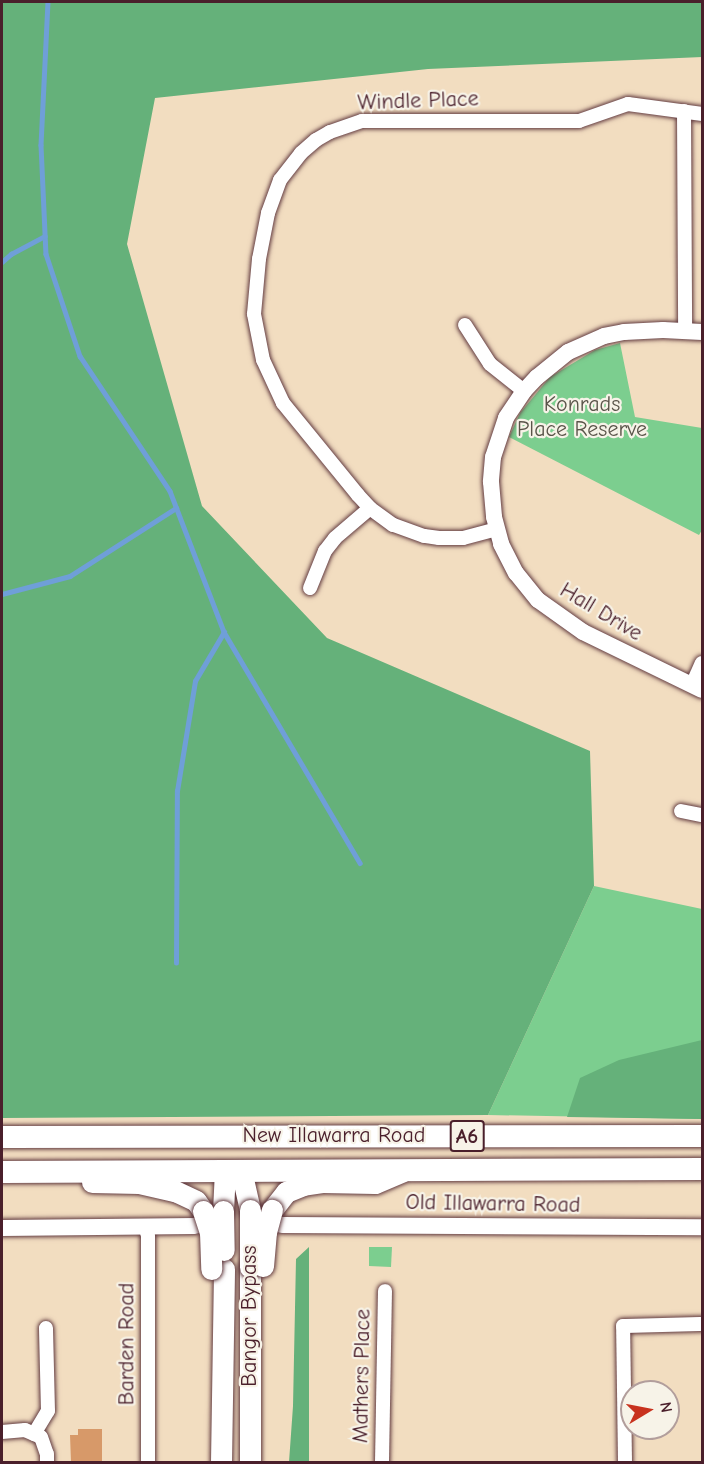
<!DOCTYPE html>
<style>
body{margin:0}
#map{position:relative;width:704px;height:1464px;overflow:hidden;background:#f2ddc0;font-family:"Comic Neue",sans-serif}
div>[style]{position:absolute}
[style*='--x']{left:calc(var(--x)*1px);top:calc(var(--y)*1px);width:calc(var(--w)*1px);rotate:calc(var(--a)*1deg)}
.green>*{inset:0;background:#7cce8f}
.forest>*{inset:0;background:#65b17a}
.stream>*{height:4.5px;margin:-2.25px;padding:0 2.25px;transform-origin:2.25px;border-radius:2.25px;background:#6f9fd8}
.building>*{inset:0;background:#d79969}
.roads{filter:drop-shadow(0 0 2px #633c41) drop-shadow(0 0 2px #633c41)}
.minor>*{height:14px;margin:-7px;padding:0 7px;transform-origin:7px;border-radius:7px;background:#fff}
.tertiary>*{height:16px;margin:-8px;padding:0 8px;transform-origin:8px;border-radius:8px;background:#fff}
.primary>*{height:21px;margin:-10.5px;padding:0 10.5px;transform-origin:10.5px;border-radius:10.5px;background:#fff}
.trunk>*{height:22px;margin:-11px;padding:0 11px;transform-origin:11px;border-radius:11px;background:#fff}
.bridges{filter:drop-shadow(0 0 2px #633c41) drop-shadow(0 0 2px #633c41)}
.primary-bridge>*{height:21px;margin:-10.5px;padding:0 10.5px;transform-origin:10.5px;border-radius:10.5px;background:#fff}
span{translate:-50% -50%;white-space:nowrap;text-align:center;line-height:1.15;-webkit-text-stroke:4.5px #f7f3e8;paint-order:stroke}
.shield-label span{padding:2px 4px;background:#f7f3e8;border:2px solid;border-radius:4px;-webkit-text-stroke-width:0}
.shield-label{font-size:21px;color:#4a1f2b;font-weight:700}
.street-label{font-size:22px;color:#4a1f2b}
.park-label{font-size:22px;color:#595449}
.frame{position:absolute;inset:0;border:3px solid #4a1f2b;pointer-events:none}
.north{position:absolute;left:620px;top:1380px;width:60px;height:60px;box-sizing:border-box;background:#f7f3e8;border:2px solid #b29e9c;border-radius:50%;rotate:80deg;font-size:16px;font-weight:700;line-height:24px;text-align:center;color:#4a1f2b}
.north::after{content:'';display:block;margin:auto;width:21px;height:27px;background:#c8321e;clip-path:polygon(50% 0,100% 100%,50% 72%,0 100%)}
</style>
<div id="map">
<div class="green">
<div style="clip-path:polygon(620px 343px,635px 417px,702px 428px,702px 530px,699px 535px,509px 437px,520px 413px,550px 377px,595px 350px)"></div>
<div style="clip-path:polygon(594px 886px,702px 909px,702px 1119px,488px 1115px)"></div>
<div style="clip-path:polygon(369px 1247px,392px 1247px,391px 1267px,369px 1266px)"></div>
</div>
<div class="forest">
<div style="clip-path:polygon(2px 2px,702px 2px,702px 57px,428px 69px,155px 98px,127px 244px,202px 506px,327px 638px,590px 751px,594px 886px,488px 1115px,2px 1118px)"></div>
<div style="clip-path:polygon(702px 1040px,702px 1119px,567px 1117px,580px 1078px,619px 1060px)"></div>
<div style="clip-path:polygon(309px 1247px,309px 1462px,289px 1462px,293px 1406px,296px 1259px)"></div>
</div>
<div class="stream">
<div style="--x:48;--y:2;--w:143;--a:92.8"></div>
<div style="--x:41;--y:145;--w:109;--a:87.4"></div>
<div style="--x:46;--y:254;--w:108;--a:71.6"></div>
<div style="--x:80;--y:356;--w:162;--a:56.3"></div>
<div style="--x:170;--y:491;--w:151;--a:69"></div>
<div style="--x:224;--y:632;--w:268;--a:59.5"></div>
<div style="--x:2;--y:262;--w:12;--a:-42"></div>
<div style="--x:11;--y:254;--w:38;--a:-28"></div>
<div style="--x:2;--y:594;--w:70;--a:-14.8"></div>
<div style="--x:70;--y:576;--w:126;--a:-32.7"></div>
<div style="--x:176;--y:963;--w:172;--a:-89.7"></div>
<div style="--x:177;--y:791;--w:111;--a:-80.7"></div>
<div style="--x:195;--y:681;--w:57;--a:-59.4"></div>
</div>
<div class="building">
<div style="clip-path:polygon(78px 1429px,102px 1429px,102px 1462px,71px 1462px,70px 1435px,78px 1435px)"></div>
</div>
<div class="roads">
<div class="minor">
<div style="--x:684;--y:111;--w:220;--a:89.7"></div>
<div style="--x:465;--y:325;--w:46;--a:57.3"></div>
<div style="--x:490;--y:364;--w:43;--a:38.5"></div>
<div style="--x:497;--y:529;--w:35;--a:165"></div>
<div style="--x:463;--y:538;--w:24;--a:180"></div>
<div style="--x:439;--y:538;--w:15;--a:-172"></div>
<div style="--x:424;--y:536;--w:33;--a:-160"></div>
<div style="--x:393;--y:525;--w:29;--a:-144"></div>
<div style="--x:370;--y:508;--w:18;--a:-133"></div>
<div style="--x:358;--y:495;--w:119;--a:-129.2"></div>
<div style="--x:283;--y:403;--w:47;--a:-114.9"></div>
<div style="--x:263;--y:360;--w:47;--a:-101.1"></div>
<div style="--x:254;--y:314;--w:55;--a:-84.8"></div>
<div style="--x:259;--y:259;--w:47;--a:-78.9"></div>
<div style="--x:268;--y:213;--w:35;--a:-70"></div>
<div style="--x:280;--y:180;--w:34;--a:-52"></div>
<div style="--x:301;--y:153;--w:20;--a:-41"></div>
<div style="--x:316;--y:140;--w:16;--a:-30"></div>
<div style="--x:330;--y:132;--w:34;--a:-19"></div>
<div style="--x:362;--y:121;--w:217;--a:0"></div>
<div style="--x:579;--y:121;--w:52;--a:-19.1"></div>
<div style="--x:628;--y:104;--w:75;--a:7.7"></div>
<div style="--x:310;--y:588;--w:40;--a:-68"></div>
<div style="--x:325;--y:551;--w:16;--a:-52"></div>
<div style="--x:335;--y:538;--w:46;--a:-40.6"></div>
<div style="--x:692;--y:685;--w:24;--a:-66"></div>
<div style="--x:681;--y:811;--w:21;--a:11"></div>
<div style="--x:145;--y:1226;--w:10;--a:73"></div>
<div style="--x:148;--y:1236;--w:226;--a:90"></div>
<div style="--x:2;--y:1432;--w:23;--a:-5"></div>
<div style="--x:25;--y:1430;--w:17;--a:24"></div>
<div style="--x:41;--y:1437;--w:18;--a:71"></div>
<div style="--x:47;--y:1454;--w:8;--a:90"></div>
<div style="--x:34;--y:1434;--w:27;--a:-59"></div>
<div style="--x:48;--y:1411;--w:83;--a:-91.4"></div>
<div style="--x:382;--y:1462;--w:171;--a:-89"></div>
<div style="--x:625;--y:1462;--w:136;--a:-90.8"></div>
<div style="--x:623;--y:1326;--w:79;--a:-1.5"></div>
</div>
<div class="tertiary">
<div style="--x:702;--y:332;--w:39;--a:-177"></div>
<div style="--x:663;--y:330;--w:39;--a:177"></div>
<div style="--x:624;--y:332;--w:20;--a:169"></div>
<div style="--x:604;--y:336;--w:39;--a:156"></div>
<div style="--x:568;--y:352;--w:40;--a:141"></div>
<div style="--x:537;--y:377;--w:19;--a:133"></div>
<div style="--x:524;--y:391;--w:32;--a:124"></div>
<div style="--x:506;--y:418;--w:41;--a:108.4"></div>
<div style="--x:493;--y:457;--w:25;--a:95"></div>
<div style="--x:491;--y:482;--w:35;--a:85"></div>
<div style="--x:494;--y:517;--w:28;--a:75"></div>
<div style="--x:501;--y:544;--w:33;--a:63"></div>
<div style="--x:516;--y:573;--w:35;--a:51"></div>
<div style="--x:538;--y:600;--w:55;--a:35.4"></div>
<div style="--x:583;--y:632;--w:132;--a:26"></div>
<div style="--x:282;--y:1225;--w:420;--a:0.3"></div>
<div style="--x:2;--y:1228;--w:193;--a:-0.6"></div>
</div>
<div class="primary">
<div style="--x:241;--y:1170;--w:41;--a:77.3"></div>
<div style="--x:92;--y:1182;--w:47;--a:1.2"></div>
<div style="--x:139;--y:1183;--w:37;--a:13"></div>
<div style="--x:175;--y:1191;--w:23;--a:25"></div>
<div style="--x:196;--y:1201;--w:12;--a:55"></div>
<div style="--x:272;--y:1210;--w:23;--a:-52"></div>
<div style="--x:286;--y:1192;--w:18;--a:-22"></div>
<div style="--x:303;--y:1185;--w:19;--a:-9"></div>
<div style="--x:322;--y:1182;--w:53;--a:1.1"></div>
<div style="--x:375;--y:1183;--w:30;--a:-23"></div>
<div style="--x:223;--y:1211;--w:41;--a:-87.2"></div>
<div style="--x:250;--y:1267;--w:195;--a:90"></div>
<div style="--x:221;--y:1462;--w:193;--a:-89.1"></div>
</div>
<div class="trunk">
<div style="--x:2;--y:1137;--w:700;--a:-0.08"></div>
<div style="--x:2;--y:1172;--w:700;--a:-0.25"></div>
</div>
</div>
<div class="bridges">
<div class="primary-bridge">
<div style="--x:250;--y:1210;--w:57;--a:90"></div>
<div style="--x:203;--y:1211;--w:22;--a:72"></div>
<div style="--x:210;--y:1232;--w:37;--a:88"></div>
<div style="--x:223;--y:1211;--w:39;--a:89"></div>
<div style="--x:263;--y:1266;--w:34;--a:-85"></div>
<div style="--x:266;--y:1232;--w:23;--a:-75"></div>
</div>
</div>
<div class="shield-label">
<span style="left:467px;top:1136px">A6</span>
</div>
<div class="street-label">
<span style="left:418px;top:101px;rotate:-2deg">Windle Place</span>
<span style="left:601px;top:612px;rotate:31deg">Hall Drive</span>
<span style="left:334px;top:1136px">New Illawarra Road</span>
<span style="left:493px;top:1204px;rotate:1deg">Old Illawarra Road</span>
<span style="left:250px;top:1316px;rotate:-90deg">Bangor Bypass</span>
<span style="left:127px;top:1344px;rotate:-90deg">Barden Road</span>
<span style="left:362px;top:1376px;rotate:-89deg">Mathers Place</span>
</div>
<div class="park-label">
<span style="left:582px;top:417px">Konrads<br>Place Reserve</span>
</div>
<div class="frame"></div>
<div class="north">N</div>
</div>
